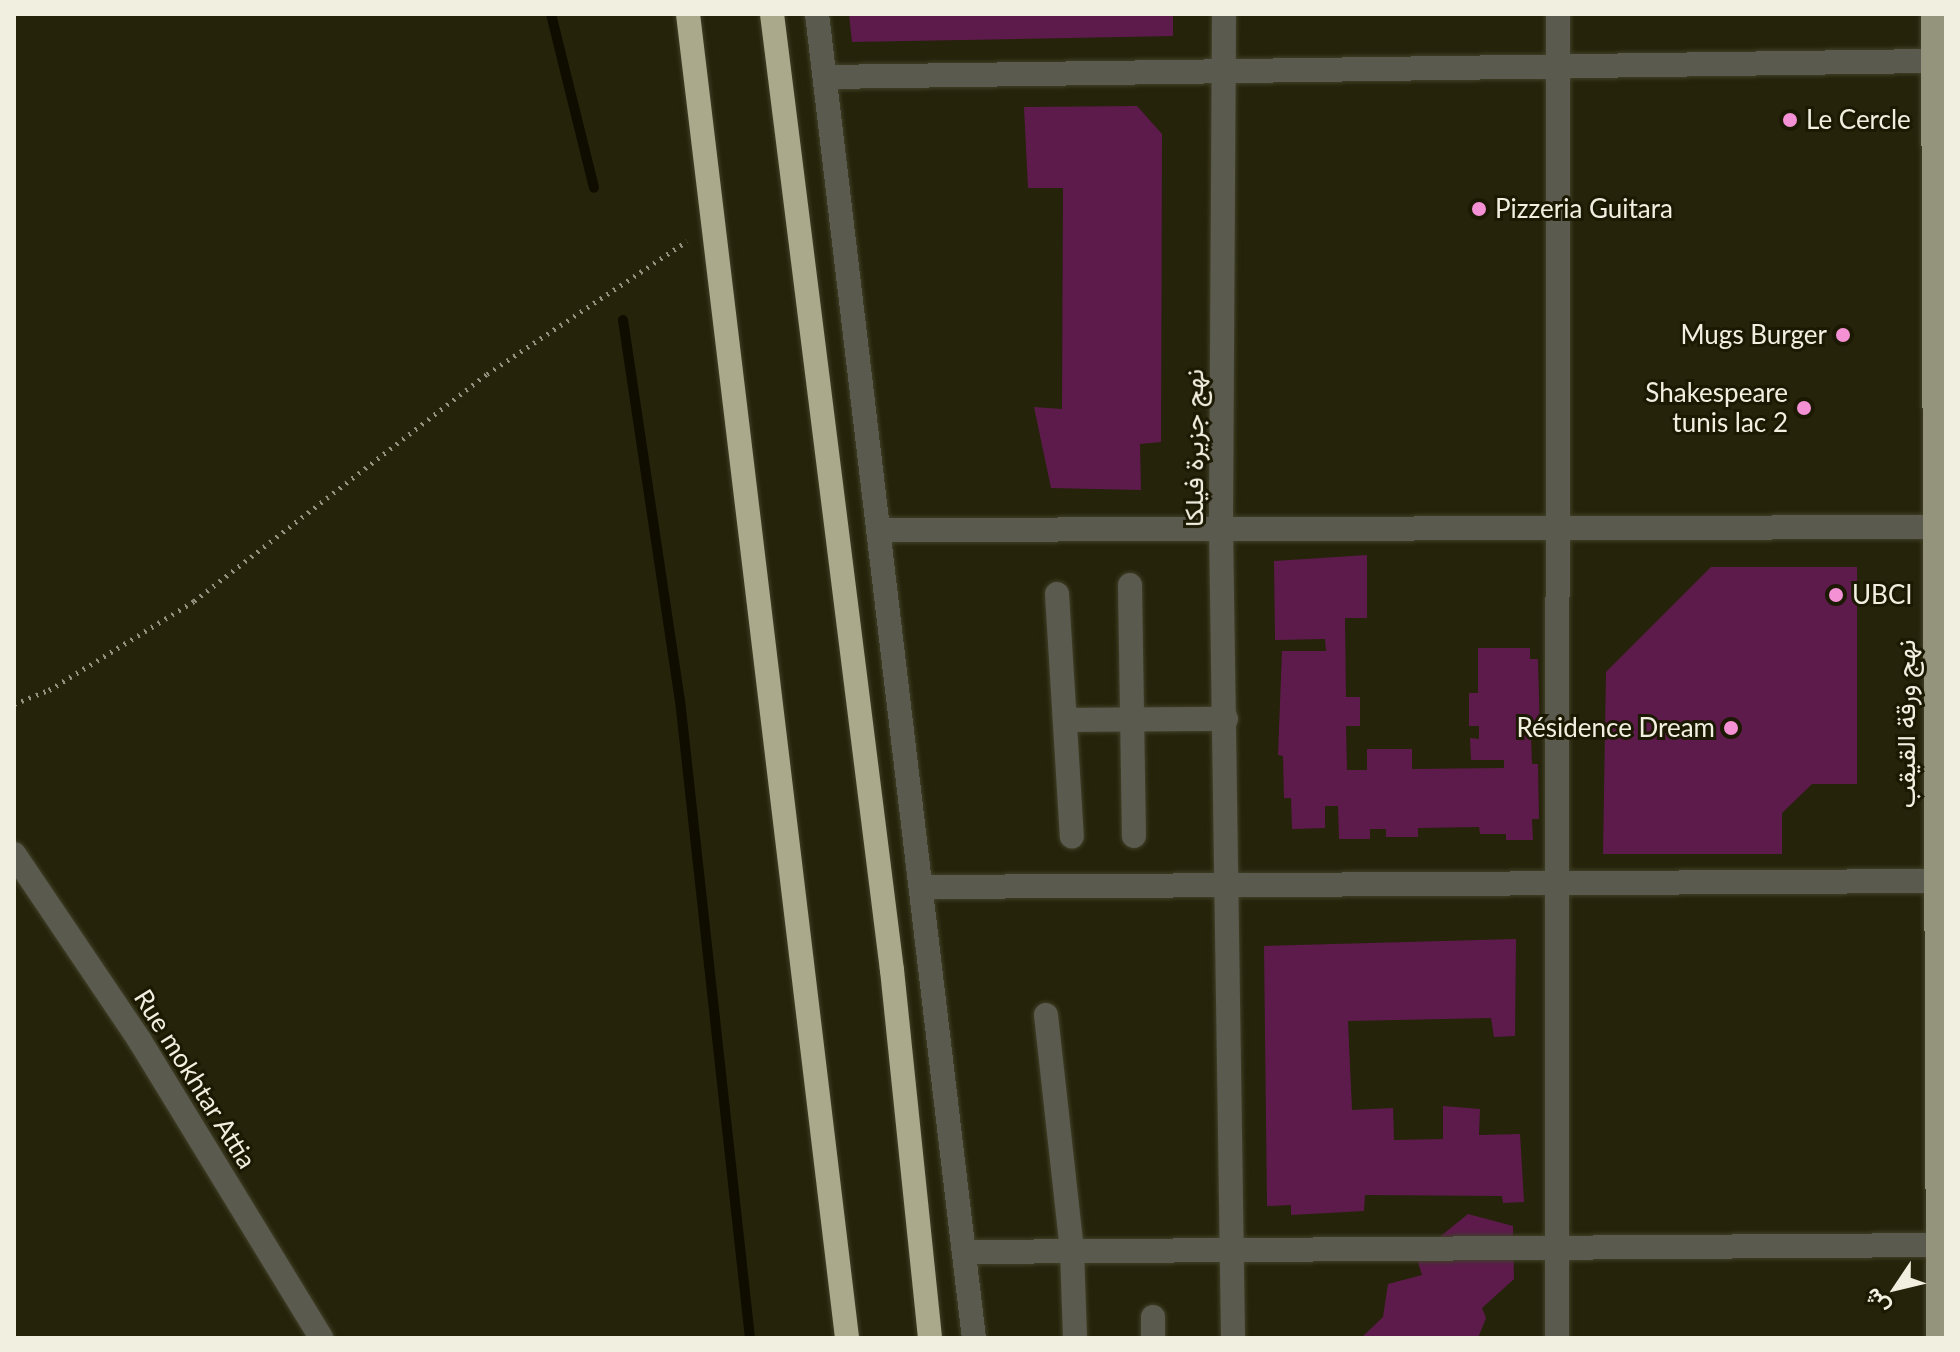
<!DOCTYPE html>
<meta charset="utf-8">
<style>
body{margin:0}
#map{position:relative;width:1960px;height:1352px;overflow:hidden;background:#25230a;font-family:Lato,Vazirmatn,sans-serif}
div>[style]{position:absolute}
[style*='--x']{left:calc(var(--x)*1px);top:calc(var(--y)*1px);width:calc(var(--w)*1px);rotate:calc(var(--a)*1deg)}
.stream>*{height:10px;margin:-5px;padding:0 5px;transform-origin:5px;border-radius:5px;background:#0f0c00}
.building>*{inset:0;background:#5d1b4c}
.path>*{height:5px;margin-top:-2.5px;transform-origin:0;background:repeating-linear-gradient(90deg,#92917d 0 2px,transparent 0 8px)}
.roads{filter:drop-shadow(0 0 2px #414028) drop-shadow(0 0 2px #414028)}
.minor>*{height:24px;margin:-12px;padding:0 12px;transform-origin:12px;border-radius:12px;background:#5b5a4f}
.major>*{height:24px;margin:-12px;padding:0 12px;transform-origin:12px;border-radius:12px;background:#94937b}
.highway>*{height:24px;margin:-12px;padding:0 12px;transform-origin:12px;border-radius:12px;background:#aba98c}
.dots>*{width:22px;height:22px;translate:-50% -50%;box-sizing:border-box;border:4px solid #1c1903;border-radius:50%}
span{translate:-50% -50%;white-space:nowrap;text-align:center;line-height:1.15;-webkit-text-stroke:6px #1c1903;paint-order:stroke}
.poi-label{font-size:26px;color:#f0efe0}
.left{translate:0 -50%;text-align:left}
.right{translate:-100% -50%;text-align:right}
.street-label{font-size:26px;color:#f0efe0}
.frame{position:absolute;inset:0;border:16px solid #f0efe0;pointer-events:none}
.north{position:absolute;left:1856px;top:1248px;width:80px;height:80px;-webkit-text-stroke:6px #1c1903;paint-order:stroke;rotate:235deg;font-size:22px;font-weight:700;line-height:32px;text-align:center;color:#f0efe0}
.north::after{content:'';display:block;margin:auto;width:28px;height:36px;background:#f0efe0;clip-path:polygon(50% 0,100% 100%,50% 72%,0 100%)}
</style>
<div id="map">
<div class="stream">
<div style="--x:551;--y:14;--w:179;--a:76.1"></div>
<div style="--x:623;--y:320;--w:384;--a:81.5"></div>
<div style="--x:680;--y:700;--w:642;--a:83.74"></div>
</div>
<div class="building">
<div style="clip-path:polygon(849px 14px,1173px 14px,1173px 36px,852px 42px)"></div>
<div style="clip-path:polygon(1137px 106px,1162px 134px,1161px 442px,1140px 444px,1141px 490px,1051px 488px,1034px 407px,1062px 409px,1063px 188px,1028px 188px,1024px 107px)"></div>
<div style="clip-path:polygon(1367px 555px,1367px 618px,1345px 618px,1346px 697px,1360px 697px,1360px 726px,1346px 726px,1347px 770px,1367px 770px,1367px 749px,1412px 749px,1412px 769px,1504px 768px,1504px 760px,1471px 760px,1470px 738px,1479px 739px,1479px 726px,1469px 726px,1469px 693px,1478px 693px,1478px 648px,1530px 648px,1530px 659px,1538px 659px,1540px 735px,1531px 735px,1532px 764px,1538px 764px,1539px 819px,1532px 819px,1533px 840px,1506px 840px,1506px 834px,1480px 834px,1479px 827px,1418px 828px,1418px 837px,1386px 837px,1386px 829px,1370px 829px,1370px 839px,1339px 839px,1338px 806px,1325px 806px,1325px 828px,1292px 829px,1291px 798px,1284px 798px,1283px 756px,1278px 755px,1282px 651px,1326px 651px,1325px 639px,1275px 640px,1274px 561px)"></div>
<div style="clip-path:polygon(1711px 567px,1857px 567px,1857px 784px,1812px 784px,1782px 813px,1782px 854px,1603px 854px,1606px 672px)"></div>
<div style="clip-path:polygon(1516px 939px,1515px 1036px,1494px 1037px,1491px 1018px,1348px 1021px,1352px 1110px,1393px 1108px,1394px 1140px,1443px 1139px,1443px 1106px,1480px 1109px,1479px 1135px,1520px 1134px,1524px 1202px,1503px 1203px,1502px 1196px,1365px 1195px,1364px 1211px,1291px 1215px,1291px 1205px,1267px 1206px,1264px 946px)"></div>
<div style="clip-path:polygon(1468px 1214px,1513px 1226px,1514px 1279px,1482px 1308px,1486px 1318px,1478px 1338px,1361px 1338px,1383px 1317px,1388px 1284px,1422px 1275px,1416px 1256px)"></div>
</div>
<div class="path">
<div style="--x:14;--y:704;--w:38;--a:-22"></div>
<div style="--x:49;--y:690;--w:170;--a:-31.5"></div>
<div style="--x:194;--y:601;--w:371;--a:-37.8"></div>
<div style="--x:487;--y:374;--w:240;--a:-33.6"></div>
</div>
<div class="roads">
<div class="minor">
<div style="--x:817;--y:14;--w:1333;--a:83.24"></div>
<div style="--x:1224;--y:14;--w:513;--a:90.34"></div>
<div style="--x:1221;--y:527;--w:811;--a:89.15"></div>
<div style="--x:825;--y:77;--w:1108;--a:-0.83"></div>
<div style="--x:881;--y:530;--w:1053;--a:-0.16"></div>
<div style="--x:1130;--y:585;--w:251;--a:89.1"></div>
<div style="--x:1057;--y:594;--w:243;--a:86.5"></div>
<div style="--x:1065;--y:720;--w:161;--a:-0.4"></div>
<div style="--x:14;--y:854;--w:225;--a:56"></div>
<div style="--x:140;--y:1041;--w:348;--a:58.6"></div>
<div style="--x:922;--y:887;--w:1024;--a:-0.34"></div>
<div style="--x:1046;--y:1015;--w:237;--a:83.7"></div>
<div style="--x:1072;--y:1251;--w:87;--a:88"></div>
<div style="--x:965;--y:1252;--w:971;--a:-0.41"></div>
<div style="--x:1153;--y:1338;--w:21;--a:-90"></div>
<div style="--x:1557;--y:1338;--w:1324;--a:-89.96"></div>
</div>
<div class="major">
<div style="--x:1933;--y:14;--w:1324;--a:89.78"></div>
</div>
<div class="highway">
<div style="--x:688;--y:14;--w:1334;--a:83.15"></div>
<div style="--x:772;--y:14;--w:964;--a:82.85"></div>
<div style="--x:892;--y:970;--w:370;--a:84.1"></div>
</div>
</div>
<div class="dots">
<div style="left:1790px;top:120px;background:#f491d4"></div>
<div style="left:1479px;top:209px;background:#f491d4"></div>
<div style="left:1843px;top:335px;background:#f491d4"></div>
<div style="left:1804px;top:408px;background:#f491d4"></div>
<div style="left:1836px;top:595px;background:#f491d4"></div>
<div style="left:1731px;top:728px;background:#f491d4"></div>
</div>
<div class="poi-label">
<span class="left" style="left:1806px;top:120px">Le Cercle</span>
<span class="left" style="left:1495px;top:209px">Pizzeria Guitara</span>
<span class="right" style="left:1827px;top:335px">Mugs Burger</span>
<span class="right" style="left:1788px;top:408px">Shakespeare<br>tunis lac 2</span>
<span class="left" style="left:1852px;top:595px">UBCI</span>
<span class="right" style="left:1715px;top:728px">Résidence Dream</span>
</div>
<div class="street-label">
<span style="left:1194px;top:448px;rotate:-90deg">نهج جزيرة فيلكا</span>
<span style="left:1906px;top:724px;rotate:-90deg">نهج ورقة القيقب</span>
<span style="left:195px;top:1079px;rotate:58deg">Rue mokhtar Attia</span>
</div>
<div class="frame"></div>
<div class="north">ش</div>
</div>
